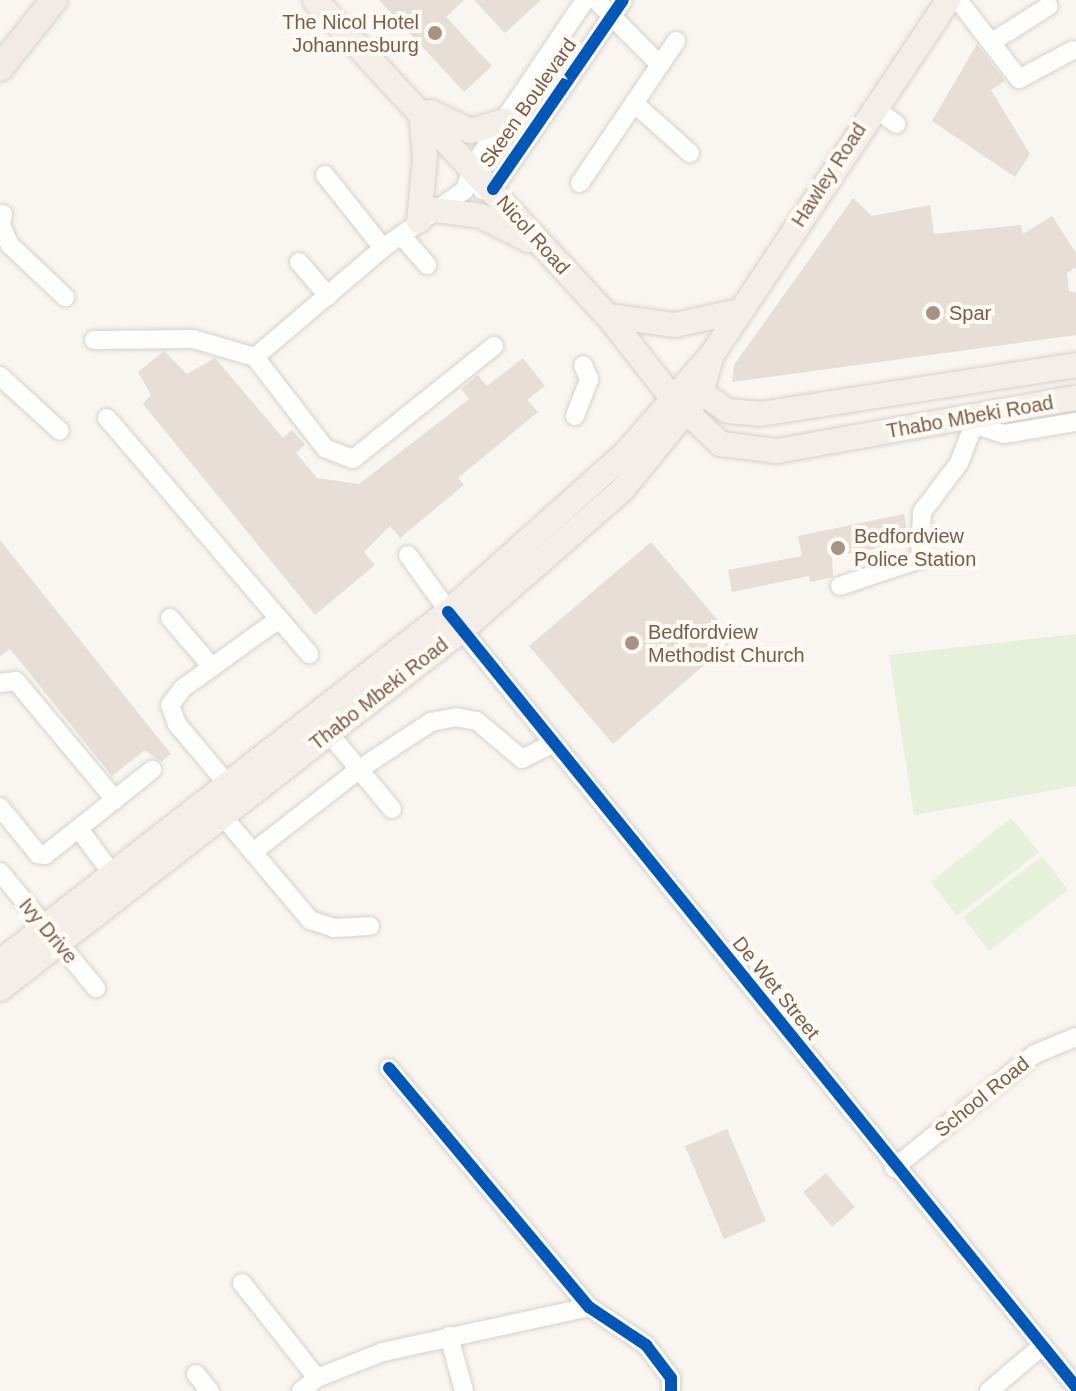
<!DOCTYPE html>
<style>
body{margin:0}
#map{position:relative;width:1076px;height:1391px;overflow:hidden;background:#f9f5f0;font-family:Helvetica,sans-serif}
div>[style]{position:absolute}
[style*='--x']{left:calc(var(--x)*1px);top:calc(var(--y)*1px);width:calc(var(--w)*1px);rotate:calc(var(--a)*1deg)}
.green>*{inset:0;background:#e7f0db}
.building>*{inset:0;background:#e6ded7}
.roads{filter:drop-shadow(0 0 2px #d7d1cb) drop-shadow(0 0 2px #d7d1cb)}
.minor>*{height:18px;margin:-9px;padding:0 9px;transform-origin:9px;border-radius:9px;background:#fefefd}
.major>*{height:24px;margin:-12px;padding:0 12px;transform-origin:12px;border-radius:12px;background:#f3eee8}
.highway>*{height:26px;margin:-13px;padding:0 13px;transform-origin:13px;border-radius:13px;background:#f2eae7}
.cycleway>*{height:12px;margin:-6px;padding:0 6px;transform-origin:6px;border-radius:6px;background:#0057b8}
.dots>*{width:22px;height:22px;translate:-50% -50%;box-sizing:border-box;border:4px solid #fffaf3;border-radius:50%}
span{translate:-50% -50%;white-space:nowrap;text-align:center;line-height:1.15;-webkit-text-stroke:8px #fffaf3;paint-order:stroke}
.poi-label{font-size:20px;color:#7a5c4d}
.right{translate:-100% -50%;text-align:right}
.left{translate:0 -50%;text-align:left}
.street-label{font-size:20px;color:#7a5c4d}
</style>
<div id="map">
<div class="green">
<div style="clip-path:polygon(1076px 634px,1076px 786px,914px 815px,889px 655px)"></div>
<div style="clip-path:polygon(1011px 818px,1039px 852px,957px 916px,931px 882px)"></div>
<div style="clip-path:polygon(1042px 856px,1068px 890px,989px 951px,963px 917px)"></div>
</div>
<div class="building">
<div style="clip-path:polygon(379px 0,464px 0,446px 17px,492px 66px,464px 92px)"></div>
<div style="clip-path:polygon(474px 0,541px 0,505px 33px)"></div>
<div style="clip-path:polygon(977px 44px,1005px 81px,991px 90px,1030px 154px,1015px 177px,932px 121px)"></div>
<div style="clip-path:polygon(853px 198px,872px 216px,930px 205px,934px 234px,1021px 225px,1023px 234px,1052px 216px,1076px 253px,1076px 267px,1067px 273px,1069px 291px,1076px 293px,1076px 335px,732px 382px,734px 365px)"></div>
<div style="clip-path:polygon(164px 351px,187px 374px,215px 358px,283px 438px,292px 430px,305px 445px,296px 453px,317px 478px,359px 484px,469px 399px,461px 389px,478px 375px,487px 386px,523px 358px,545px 386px,527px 400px,538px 412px,458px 478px,464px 485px,400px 538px,390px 526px,364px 552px,375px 565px,315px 615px,143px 404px,151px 395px,138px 372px)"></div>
<div style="clip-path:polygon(904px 514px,909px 542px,832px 557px,833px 577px,810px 582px,809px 576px,732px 592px,728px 570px,802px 556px,798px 536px)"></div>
<div style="clip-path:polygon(0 540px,171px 754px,161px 762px,145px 750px,112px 776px,10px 649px,0 656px)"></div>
<div style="clip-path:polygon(651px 542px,734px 639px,613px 744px,529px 646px)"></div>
<div style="clip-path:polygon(727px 1129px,766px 1221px,724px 1239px,685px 1146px)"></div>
<div style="clip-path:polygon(826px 1173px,855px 1207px,832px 1227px,803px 1192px)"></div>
</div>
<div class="roads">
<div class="minor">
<div style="--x:958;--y:0;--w:100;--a:52.3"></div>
<div style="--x:1019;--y:79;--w:61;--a:-28.2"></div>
<div style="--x:992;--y:42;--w:67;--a:-32.3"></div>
<div style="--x:660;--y:65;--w:29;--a:-56"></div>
<div style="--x:634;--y:103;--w:75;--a:41.8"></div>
<div style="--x:873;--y:107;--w:29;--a:36"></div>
<div style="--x:325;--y:175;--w:93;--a:51.5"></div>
<div style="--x:580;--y:183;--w:143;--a:-55.9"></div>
<div style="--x:660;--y:65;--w:91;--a:-134.6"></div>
<div style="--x:482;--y:190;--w:11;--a:-5"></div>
<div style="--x:493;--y:189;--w:229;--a:-55.5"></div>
<div style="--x:3;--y:214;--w:11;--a:100"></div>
<div style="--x:1;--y:225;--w:22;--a:66"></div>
<div style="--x:10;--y:245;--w:76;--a:43.4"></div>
<div style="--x:401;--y:235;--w:40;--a:49"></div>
<div style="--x:299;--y:262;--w:45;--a:49.5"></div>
<div style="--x:94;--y:340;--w:99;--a:-0.6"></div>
<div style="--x:193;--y:339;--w:65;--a:16.2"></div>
<div style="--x:494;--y:346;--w:181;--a:141.3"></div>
<div style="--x:353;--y:459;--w:30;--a:-159"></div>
<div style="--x:325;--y:448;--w:115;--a:-127.6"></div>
<div style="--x:255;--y:357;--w:168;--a:-40.4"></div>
<div style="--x:383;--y:248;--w:100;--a:-35.3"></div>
<div style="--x:465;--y:190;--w:25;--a:-72"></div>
<div style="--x:473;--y:166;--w:200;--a:-56"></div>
<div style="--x:0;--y:376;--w:81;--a:42.5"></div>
<div style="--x:575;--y:416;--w:40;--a:-69"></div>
<div style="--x:589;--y:379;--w:15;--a:-113"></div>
<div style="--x:107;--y:418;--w:311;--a:49.4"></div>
<div style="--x:962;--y:421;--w:44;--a:17.2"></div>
<div style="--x:1004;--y:434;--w:73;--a:-9.5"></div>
<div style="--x:408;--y:555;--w:92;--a:54.2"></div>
<div style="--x:462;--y:630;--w:975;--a:50.95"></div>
<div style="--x:840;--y:586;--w:84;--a:-18.6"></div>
<div style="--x:920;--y:559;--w:47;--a:-87.6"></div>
<div style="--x:922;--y:512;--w:61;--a:-52.9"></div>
<div style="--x:959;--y:463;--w:40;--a:-69"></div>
<div style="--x:170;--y:618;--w:65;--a:49.4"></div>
<div style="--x:0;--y:683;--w:16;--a:-7"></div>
<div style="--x:16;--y:681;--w:155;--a:50.2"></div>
<div style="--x:323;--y:726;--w:108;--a:50.3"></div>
<div style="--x:234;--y:792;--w:89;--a:-130"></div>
<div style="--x:177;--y:724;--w:20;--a:-110"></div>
<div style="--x:170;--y:705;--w:21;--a:-53"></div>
<div style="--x:183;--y:688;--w:118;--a:-35.7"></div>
<div style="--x:0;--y:807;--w:60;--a:51"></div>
<div style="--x:38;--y:854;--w:7;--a:8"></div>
<div style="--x:45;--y:855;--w:137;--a:-38.5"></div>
<div style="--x:215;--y:807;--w:148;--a:49.9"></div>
<div style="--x:310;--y:920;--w:25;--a:18"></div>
<div style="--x:334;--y:928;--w:36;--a:-3"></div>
<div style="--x:79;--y:829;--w:59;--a:53.3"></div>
<div style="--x:253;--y:852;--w:137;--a:-37.9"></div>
<div style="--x:361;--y:768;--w:84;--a:-33.3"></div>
<div style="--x:431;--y:722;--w:25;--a:-11"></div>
<div style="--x:456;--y:717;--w:21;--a:11"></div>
<div style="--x:477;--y:721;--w:59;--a:40.2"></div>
<div style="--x:522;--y:759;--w:35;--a:-27"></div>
<div style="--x:0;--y:872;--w:151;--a:50.4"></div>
<div style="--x:389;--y:1068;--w:312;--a:50.1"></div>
<div style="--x:589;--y:1307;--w:69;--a:33.7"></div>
<div style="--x:646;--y:1345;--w:41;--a:52.9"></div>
<div style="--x:671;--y:1378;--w:13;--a:90"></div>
<div style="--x:894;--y:1168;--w:181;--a:-39"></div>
<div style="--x:1035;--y:1054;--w:44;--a:-22.5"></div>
<div style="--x:242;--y:1283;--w:121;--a:51.7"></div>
<div style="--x:449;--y:1336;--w:57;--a:74.7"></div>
<div style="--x:196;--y:1374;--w:22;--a:51"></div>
<div style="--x:301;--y:1391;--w:21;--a:-39"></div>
<div style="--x:317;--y:1378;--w:71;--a:-21.5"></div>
<div style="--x:383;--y:1352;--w:211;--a:-12.3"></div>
<div style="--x:989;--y:1391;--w:70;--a:-40.3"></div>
</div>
<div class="major">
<div style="--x:315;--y:0;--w:431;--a:47.2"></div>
<div style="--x:608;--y:316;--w:105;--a:51.9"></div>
<div style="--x:673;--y:399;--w:66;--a:43.2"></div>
<div style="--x:721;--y:444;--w:56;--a:7.1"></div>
<div style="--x:777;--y:451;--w:304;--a:-10.1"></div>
<div style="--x:431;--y:112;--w:44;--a:25.4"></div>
<div style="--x:471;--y:131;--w:37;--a:-17"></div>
<div style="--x:436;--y:210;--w:45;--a:7.6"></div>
<div style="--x:481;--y:216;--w:53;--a:27.1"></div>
<div style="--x:419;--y:221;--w:64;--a:-84.6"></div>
<div style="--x:425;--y:157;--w:46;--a:-95"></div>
<div style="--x:608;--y:316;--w:68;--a:7.7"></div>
<div style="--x:675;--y:325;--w:66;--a:-12.2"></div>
<div style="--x:689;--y:384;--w:47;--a:34.7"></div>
<div style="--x:728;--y:411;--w:32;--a:5"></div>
<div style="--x:760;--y:414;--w:320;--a:-8.8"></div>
<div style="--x:0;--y:962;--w:569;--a:-38"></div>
<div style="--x:448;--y:612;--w:237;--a:-41.8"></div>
<div style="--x:625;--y:454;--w:134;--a:-48.9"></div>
<div style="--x:713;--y:353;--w:424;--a:-56.3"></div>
<div style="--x:0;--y:989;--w:585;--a:-37.85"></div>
<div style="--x:462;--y:630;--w:213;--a:-41.2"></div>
<div style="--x:622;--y:490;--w:125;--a:-50.8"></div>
<div style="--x:701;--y:393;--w:35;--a:-74"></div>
</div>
<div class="highway">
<div style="--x:0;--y:68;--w:87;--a:-51.5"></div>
</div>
</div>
<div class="cycleway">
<div style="--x:493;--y:189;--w:229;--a:-55.5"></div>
<div style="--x:448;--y:612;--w:998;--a:50.98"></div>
<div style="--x:389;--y:1068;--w:312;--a:50.1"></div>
<div style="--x:589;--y:1307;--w:69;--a:33.7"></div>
<div style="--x:646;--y:1345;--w:41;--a:52.9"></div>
<div style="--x:671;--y:1378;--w:13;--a:90"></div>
</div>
<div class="dots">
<div style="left:435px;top:33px;background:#a69286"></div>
<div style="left:933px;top:313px;background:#a69286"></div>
<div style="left:838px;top:548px;background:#a69286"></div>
<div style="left:632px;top:643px;background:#a69286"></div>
</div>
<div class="poi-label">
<span class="right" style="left:419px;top:34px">The Nicol Hotel<br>Johannesburg</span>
<span class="left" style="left:949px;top:313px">Spar</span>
<span class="left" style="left:854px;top:548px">Bedfordview<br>Police Station</span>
<span class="left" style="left:648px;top:644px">Bedfordview<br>Methodist Church</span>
</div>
<div class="street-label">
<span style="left:528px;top:103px;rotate:-55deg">Skeen Boulevard</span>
<span style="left:829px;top:175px;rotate:-57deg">Hawley Road</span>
<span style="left:533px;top:235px;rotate:48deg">Nicol Road</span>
<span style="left:970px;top:417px;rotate:-10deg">Thabo Mbeki Road</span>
<span style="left:379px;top:694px;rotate:-38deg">Thabo Mbeki Road</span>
<span style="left:48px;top:931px;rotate:50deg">Ivy Drive</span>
<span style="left:776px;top:988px;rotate:51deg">De Wet Street</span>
<span style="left:982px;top:1097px;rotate:-39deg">School Road</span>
</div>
</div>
